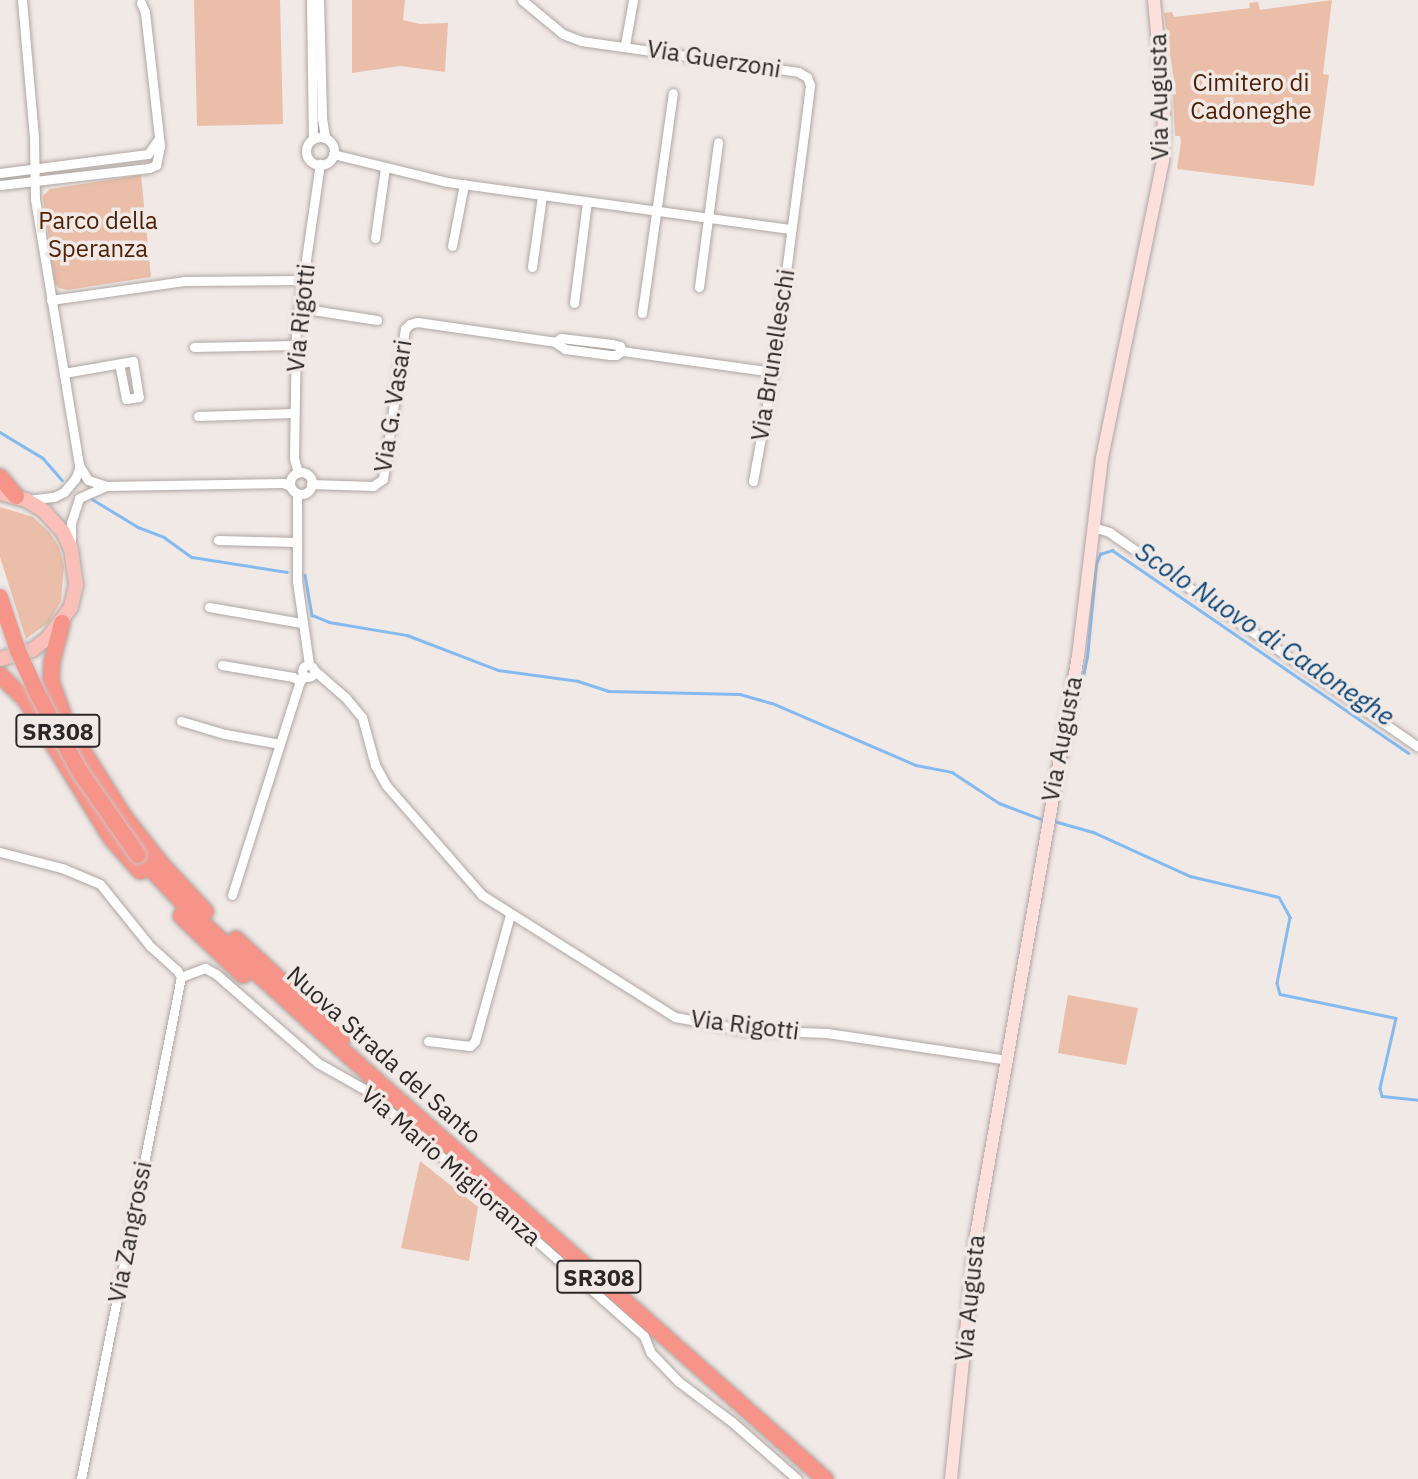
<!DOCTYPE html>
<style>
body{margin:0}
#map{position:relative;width:1418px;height:1479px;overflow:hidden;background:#f1e9e6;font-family:"IBM Plex Sans",sans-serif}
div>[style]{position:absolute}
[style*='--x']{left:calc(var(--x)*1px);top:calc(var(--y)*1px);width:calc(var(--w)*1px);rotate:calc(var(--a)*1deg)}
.green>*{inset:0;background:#eabea8}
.stream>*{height:2.5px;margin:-1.25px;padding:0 1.25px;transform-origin:1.25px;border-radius:1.25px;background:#85baf0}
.roads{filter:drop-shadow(0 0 2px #aea7a3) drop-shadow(0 0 2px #aea7a3)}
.street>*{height:9px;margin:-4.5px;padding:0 4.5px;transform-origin:4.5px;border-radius:4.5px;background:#fff}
.street>.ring{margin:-4.5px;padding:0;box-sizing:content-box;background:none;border:9px solid #fff;border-radius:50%}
.secondary>*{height:12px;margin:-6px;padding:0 6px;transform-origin:6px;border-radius:6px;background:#fddfdc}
.primary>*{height:14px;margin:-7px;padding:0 7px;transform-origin:7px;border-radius:7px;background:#fabfb8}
.highway>*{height:16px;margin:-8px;padding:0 8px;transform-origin:8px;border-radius:8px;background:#f79489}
.bridges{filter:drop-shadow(0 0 2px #c8c7c7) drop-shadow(0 0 2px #c8c7c7)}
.highway-bridge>*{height:16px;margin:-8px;padding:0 8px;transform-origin:8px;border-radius:8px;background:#f79489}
span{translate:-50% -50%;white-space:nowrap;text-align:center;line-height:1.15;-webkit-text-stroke:7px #f1e9e6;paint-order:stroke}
.shield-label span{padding:2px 5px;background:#f1e9e6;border:2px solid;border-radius:5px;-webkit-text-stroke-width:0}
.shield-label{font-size:23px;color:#2a2726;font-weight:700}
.street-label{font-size:24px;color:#2a2726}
.park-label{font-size:24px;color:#4e2207}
.water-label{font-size:26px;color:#0c4677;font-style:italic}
</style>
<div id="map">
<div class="green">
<div style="clip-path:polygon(194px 0,280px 0,283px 124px,197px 126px)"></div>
<div style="clip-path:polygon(352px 0,405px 0,403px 20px,420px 24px,448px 23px,445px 72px,400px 66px,352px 73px)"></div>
<div style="clip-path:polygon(1332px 0,1323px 74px,1329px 75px,1314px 186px,1177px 169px,1181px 142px,1180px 136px,1175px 136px,1173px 95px,1176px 94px,1164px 13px,1172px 12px,1174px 17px,1250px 8px,1249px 3px,1258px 2px,1260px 10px)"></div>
<div style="clip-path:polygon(141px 175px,151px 277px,67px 290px,59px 288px,55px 283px,43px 196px,50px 189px)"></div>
<div style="clip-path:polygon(0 507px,33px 517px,50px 533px,59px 547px,64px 566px,61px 601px,49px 622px,26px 639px,0 557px)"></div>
<div style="clip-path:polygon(1068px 995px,1138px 1008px,1126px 1065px,1058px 1053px)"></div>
<div style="clip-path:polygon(420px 1161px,478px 1207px,469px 1261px,401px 1248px)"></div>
</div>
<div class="stream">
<div style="--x:0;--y:432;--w:50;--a:31.2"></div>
<div style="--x:43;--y:458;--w:29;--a:49"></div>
<div style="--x:92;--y:499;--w:54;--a:31.3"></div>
<div style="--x:138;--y:527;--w:28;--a:21"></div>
<div style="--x:164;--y:537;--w:34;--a:36"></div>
<div style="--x:192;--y:557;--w:96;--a:9"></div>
<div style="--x:305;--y:575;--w:41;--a:80.1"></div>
<div style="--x:312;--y:615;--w:18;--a:22"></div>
<div style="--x:329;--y:622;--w:79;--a:9.5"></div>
<div style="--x:407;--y:635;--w:97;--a:21"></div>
<div style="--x:498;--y:670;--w:81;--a:7.8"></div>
<div style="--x:578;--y:681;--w:32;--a:18"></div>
<div style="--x:608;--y:691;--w:132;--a:1.3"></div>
<div style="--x:740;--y:694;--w:33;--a:16"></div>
<div style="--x:772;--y:703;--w:157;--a:23.3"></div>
<div style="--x:916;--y:765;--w:37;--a:11"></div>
<div style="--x:952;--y:772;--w:56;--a:33.4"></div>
<div style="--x:999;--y:803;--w:48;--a:20.7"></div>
<div style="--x:1068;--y:750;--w:95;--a:-78.5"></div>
<div style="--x:1087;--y:657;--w:93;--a:-84.5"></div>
<div style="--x:1096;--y:564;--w:11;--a:-68"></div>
<div style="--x:1100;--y:554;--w:13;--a:-18"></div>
<div style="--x:1112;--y:550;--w:359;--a:34.4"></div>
<div style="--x:1054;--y:821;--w:41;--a:15.8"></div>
<div style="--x:1093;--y:832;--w:107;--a:24.4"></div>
<div style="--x:1190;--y:876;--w:91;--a:13.3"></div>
<div style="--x:1279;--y:897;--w:23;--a:61"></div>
<div style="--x:1290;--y:917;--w:67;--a:101.1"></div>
<div style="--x:1277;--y:983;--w:11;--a:75"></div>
<div style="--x:1280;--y:994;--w:118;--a:11.7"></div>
<div style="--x:1396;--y:1018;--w:72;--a:102.9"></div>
<div style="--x:1380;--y:1088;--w:8;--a:76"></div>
<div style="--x:1382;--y:1096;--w:36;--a:6"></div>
</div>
<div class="roads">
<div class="street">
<div style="--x:22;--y:0;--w:139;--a:85"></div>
<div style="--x:34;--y:138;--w:61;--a:89.1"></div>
<div style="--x:35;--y:199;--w:270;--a:80.6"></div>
<div style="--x:79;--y:465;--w:17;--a:59"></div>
<div style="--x:88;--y:480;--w:19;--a:18"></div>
<div style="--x:311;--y:0;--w:139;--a:89.2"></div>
<div style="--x:319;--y:0;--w:118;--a:88.5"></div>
<div style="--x:322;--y:118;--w:20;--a:81"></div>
<div style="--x:522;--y:0;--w:53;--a:39.7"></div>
<div style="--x:563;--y:34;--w:19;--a:21"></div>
<div style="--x:581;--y:41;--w:219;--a:8.1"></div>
<div style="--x:798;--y:72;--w:10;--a:29"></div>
<div style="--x:807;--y:77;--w:9;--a:69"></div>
<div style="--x:810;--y:85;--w:41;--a:97"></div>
<div style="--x:805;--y:126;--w:248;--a:97.4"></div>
<div style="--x:773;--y:372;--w:111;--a:100.4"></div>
<div style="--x:625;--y:45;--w:46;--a:-79.9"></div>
<div class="ring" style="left:306px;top:137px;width:19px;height:19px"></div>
<div style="--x:333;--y:154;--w:117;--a:13.8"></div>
<div style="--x:447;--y:182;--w:347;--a:7.8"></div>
<div style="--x:0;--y:173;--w:149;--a:-7.3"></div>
<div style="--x:148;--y:154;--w:16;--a:-55"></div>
<div style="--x:0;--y:185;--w:150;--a:-6.5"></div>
<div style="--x:149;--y:168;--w:8;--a:-23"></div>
<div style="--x:156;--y:165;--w:19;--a:-78"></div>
<div style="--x:160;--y:146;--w:135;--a:-96.4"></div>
<div style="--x:145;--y:12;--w:10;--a:-114"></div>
<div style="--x:375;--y:238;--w:71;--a:-81.9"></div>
<div style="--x:452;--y:246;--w:63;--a:-79"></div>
<div style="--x:532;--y:267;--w:72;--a:-82"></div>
<div style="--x:699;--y:287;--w:146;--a:-82.5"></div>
<div style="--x:51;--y:300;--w:134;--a:-8.1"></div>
<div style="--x:184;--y:281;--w:119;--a:-0.5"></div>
<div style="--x:574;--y:303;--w:102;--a:-82.7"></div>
<div style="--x:299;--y:308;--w:79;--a:8.7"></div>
<div style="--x:642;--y:313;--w:222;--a:-82"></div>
<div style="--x:555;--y:342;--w:7;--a:-34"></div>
<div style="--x:561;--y:338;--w:51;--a:6.7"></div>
<div style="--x:612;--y:344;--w:8;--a:14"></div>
<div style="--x:620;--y:346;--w:5;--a:68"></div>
<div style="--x:622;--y:351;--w:152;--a:7.9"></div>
<div style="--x:194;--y:347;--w:102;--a:-1.1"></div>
<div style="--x:64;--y:373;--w:70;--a:-9.9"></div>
<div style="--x:133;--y:361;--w:36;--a:81"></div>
<div style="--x:139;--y:397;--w:13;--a:171"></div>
<div style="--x:126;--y:399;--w:36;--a:-101"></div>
<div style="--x:198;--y:416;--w:96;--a:-1.8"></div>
<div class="ring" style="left:290px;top:472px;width:13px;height:13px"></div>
<div style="--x:298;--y:473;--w:16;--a:-105"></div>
<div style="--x:294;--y:458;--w:130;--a:-89.1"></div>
<div style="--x:296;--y:328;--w:166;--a:-81.7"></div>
<div style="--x:311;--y:484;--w:62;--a:1.8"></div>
<div style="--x:373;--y:486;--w:12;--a:-35"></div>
<div style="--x:383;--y:479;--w:152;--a:-81.7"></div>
<div style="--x:405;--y:329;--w:7;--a:-45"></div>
<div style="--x:410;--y:324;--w:7;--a:-16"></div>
<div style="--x:417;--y:322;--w:139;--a:8.2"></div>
<div style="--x:555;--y:342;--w:12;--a:35"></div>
<div style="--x:565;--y:349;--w:45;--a:7.6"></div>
<div style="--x:610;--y:355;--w:6;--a:0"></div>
<div style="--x:616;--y:355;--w:7;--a:-34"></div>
<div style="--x:297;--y:493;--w:88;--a:90"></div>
<div style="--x:297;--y:581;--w:84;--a:81.8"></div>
<div style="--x:28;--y:500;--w:26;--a:-7"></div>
<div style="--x:54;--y:497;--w:11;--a:-27"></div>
<div style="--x:64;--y:492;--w:17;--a:-50"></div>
<div style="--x:75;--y:479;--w:13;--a:-67"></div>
<div style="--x:1093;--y:527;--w:17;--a:17"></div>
<div style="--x:1109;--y:532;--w:376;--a:34.8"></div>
<div style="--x:218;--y:540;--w:78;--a:1.5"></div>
<div style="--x:71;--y:544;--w:21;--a:-90"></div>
<div style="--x:71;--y:523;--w:26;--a:-72"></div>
<div style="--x:79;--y:498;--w:30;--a:-24"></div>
<div style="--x:106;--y:486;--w:177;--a:-1"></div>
<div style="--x:283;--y:483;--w:8;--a:23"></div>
<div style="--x:209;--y:607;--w:94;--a:9.8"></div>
<div class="ring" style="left:302px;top:665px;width:3px;height:3px"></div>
<div style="--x:222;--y:665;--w:72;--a:9.6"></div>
<div style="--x:293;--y:677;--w:8;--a:30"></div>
<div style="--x:315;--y:671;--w:40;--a:41"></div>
<div style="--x:345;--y:697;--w:26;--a:50"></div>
<div style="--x:362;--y:717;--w:50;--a:74.8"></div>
<div style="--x:375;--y:765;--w:23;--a:61"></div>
<div style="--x:386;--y:785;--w:146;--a:48.9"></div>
<div style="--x:482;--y:895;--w:228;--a:32.3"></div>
<div style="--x:675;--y:1017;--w:71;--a:10.5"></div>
<div style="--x:745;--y:1030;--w:82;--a:2.1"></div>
<div style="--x:827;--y:1033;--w:182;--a:8.5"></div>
<div style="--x:181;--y:721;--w:46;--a:16.5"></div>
<div style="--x:225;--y:734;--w:56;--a:10.3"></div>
<div style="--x:0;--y:852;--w:64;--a:14.5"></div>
<div style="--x:62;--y:868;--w:41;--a:22.8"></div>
<div style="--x:100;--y:884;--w:80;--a:51.1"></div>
<div style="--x:150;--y:946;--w:36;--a:42"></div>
<div style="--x:177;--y:970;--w:8;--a:60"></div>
<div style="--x:181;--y:977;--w:512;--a:101.27"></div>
<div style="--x:232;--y:895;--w:225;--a:-72.4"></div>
<div style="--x:300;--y:681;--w:7;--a:-45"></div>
<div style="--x:181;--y:977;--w:26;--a:-21"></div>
<div style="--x:205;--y:968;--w:13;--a:29"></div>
<div style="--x:216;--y:974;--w:135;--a:41.1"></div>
<div style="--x:318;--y:1063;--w:55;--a:29.4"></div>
<div style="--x:366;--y:1090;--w:371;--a:41.5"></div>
<div style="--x:644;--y:1336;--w:18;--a:68"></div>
<div style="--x:651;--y:1353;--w:40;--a:46"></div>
<div style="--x:679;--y:1382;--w:65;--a:36.9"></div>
<div style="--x:731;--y:1421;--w:88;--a:41.3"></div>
<div style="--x:428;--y:1041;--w:42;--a:6.8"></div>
<div style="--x:470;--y:1046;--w:7;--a:-45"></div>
<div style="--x:475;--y:1041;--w:131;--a:-74.5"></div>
</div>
<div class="secondary">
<div style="--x:951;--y:1479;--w:239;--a:-84.2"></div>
<div style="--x:975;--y:1241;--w:594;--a:-80.01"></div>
<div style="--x:1078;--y:656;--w:199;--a:-83.1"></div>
<div style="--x:1102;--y:458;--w:304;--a:-78.4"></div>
<div style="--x:1163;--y:160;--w:52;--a:-88.9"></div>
<div style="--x:1164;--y:108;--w:108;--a:-95.3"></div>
</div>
<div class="primary">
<div style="--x:0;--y:493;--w:27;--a:15"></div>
<div style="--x:26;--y:500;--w:21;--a:31"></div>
<div style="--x:44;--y:511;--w:28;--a:48"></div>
<div style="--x:63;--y:532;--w:19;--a:65"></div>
<div style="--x:71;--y:549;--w:36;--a:82"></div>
<div style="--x:76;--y:585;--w:23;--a:103"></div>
<div style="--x:71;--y:607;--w:39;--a:127"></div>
<div style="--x:48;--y:638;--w:20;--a:143"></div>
<div style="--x:32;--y:650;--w:33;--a:164"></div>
</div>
<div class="highway">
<div style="--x:0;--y:477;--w:25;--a:50"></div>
<div style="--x:62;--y:623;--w:40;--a:104.4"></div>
<div style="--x:52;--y:662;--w:19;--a:93"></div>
<div style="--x:51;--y:681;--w:48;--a:70.4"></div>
<div style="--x:67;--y:726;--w:109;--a:57.8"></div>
<div style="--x:125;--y:818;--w:60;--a:51.8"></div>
<div style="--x:162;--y:865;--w:64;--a:46.9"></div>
<div style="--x:0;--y:675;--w:36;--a:44"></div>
<div style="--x:26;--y:700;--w:163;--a:58.3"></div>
<div style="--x:112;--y:839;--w:43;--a:48.8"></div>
<div style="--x:138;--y:855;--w:92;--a:46.8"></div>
<div style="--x:201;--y:922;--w:151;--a:42.3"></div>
<div style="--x:313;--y:1024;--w:685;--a:41.63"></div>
<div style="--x:181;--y:916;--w:86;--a:43.6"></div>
<div style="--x:236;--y:939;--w:145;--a:43"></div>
</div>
</div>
<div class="bridges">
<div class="highway-bridge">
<div style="--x:0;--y:597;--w:57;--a:71.6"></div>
<div style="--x:18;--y:651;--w:48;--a:65.6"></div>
<div style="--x:38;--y:695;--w:88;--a:61.4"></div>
<div style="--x:80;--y:772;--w:101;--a:55.1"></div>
</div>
</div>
<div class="shield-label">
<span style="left:58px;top:731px">SR308</span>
<span style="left:599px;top:1277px">SR308</span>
</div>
<div class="street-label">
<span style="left:714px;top:59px;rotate:9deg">Via Guerzoni</span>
<span style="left:1159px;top:97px;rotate:-91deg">Via Augusta</span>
<span style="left:301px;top:318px;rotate:-84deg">Via Rigotti</span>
<span style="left:773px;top:355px;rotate:-81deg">Via Brunelleschi</span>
<span style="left:393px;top:406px;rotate:-81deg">Via G. Vasari</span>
<span style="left:1062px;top:739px;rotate:-79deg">Via Augusta</span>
<span style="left:745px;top:1025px;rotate:7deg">Via Rigotti</span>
<span style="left:384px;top:1055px;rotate:42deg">Nuova Strada del Santo</span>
<span style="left:451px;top:1166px;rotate:41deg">Via Mario Miglioranza</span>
<span style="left:130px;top:1232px;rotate:-79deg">Via Zangrossi</span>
<span style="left:970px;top:1298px;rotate:-84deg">Via Augusta</span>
</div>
<div class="park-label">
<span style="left:1251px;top:97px">Cimitero di<br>Cadoneghe</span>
<span style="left:98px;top:235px">Parco della<br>Speranza</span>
</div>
<div class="water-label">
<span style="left:1265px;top:634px;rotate:34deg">Scolo Nuovo di Cadoneghe</span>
</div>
</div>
